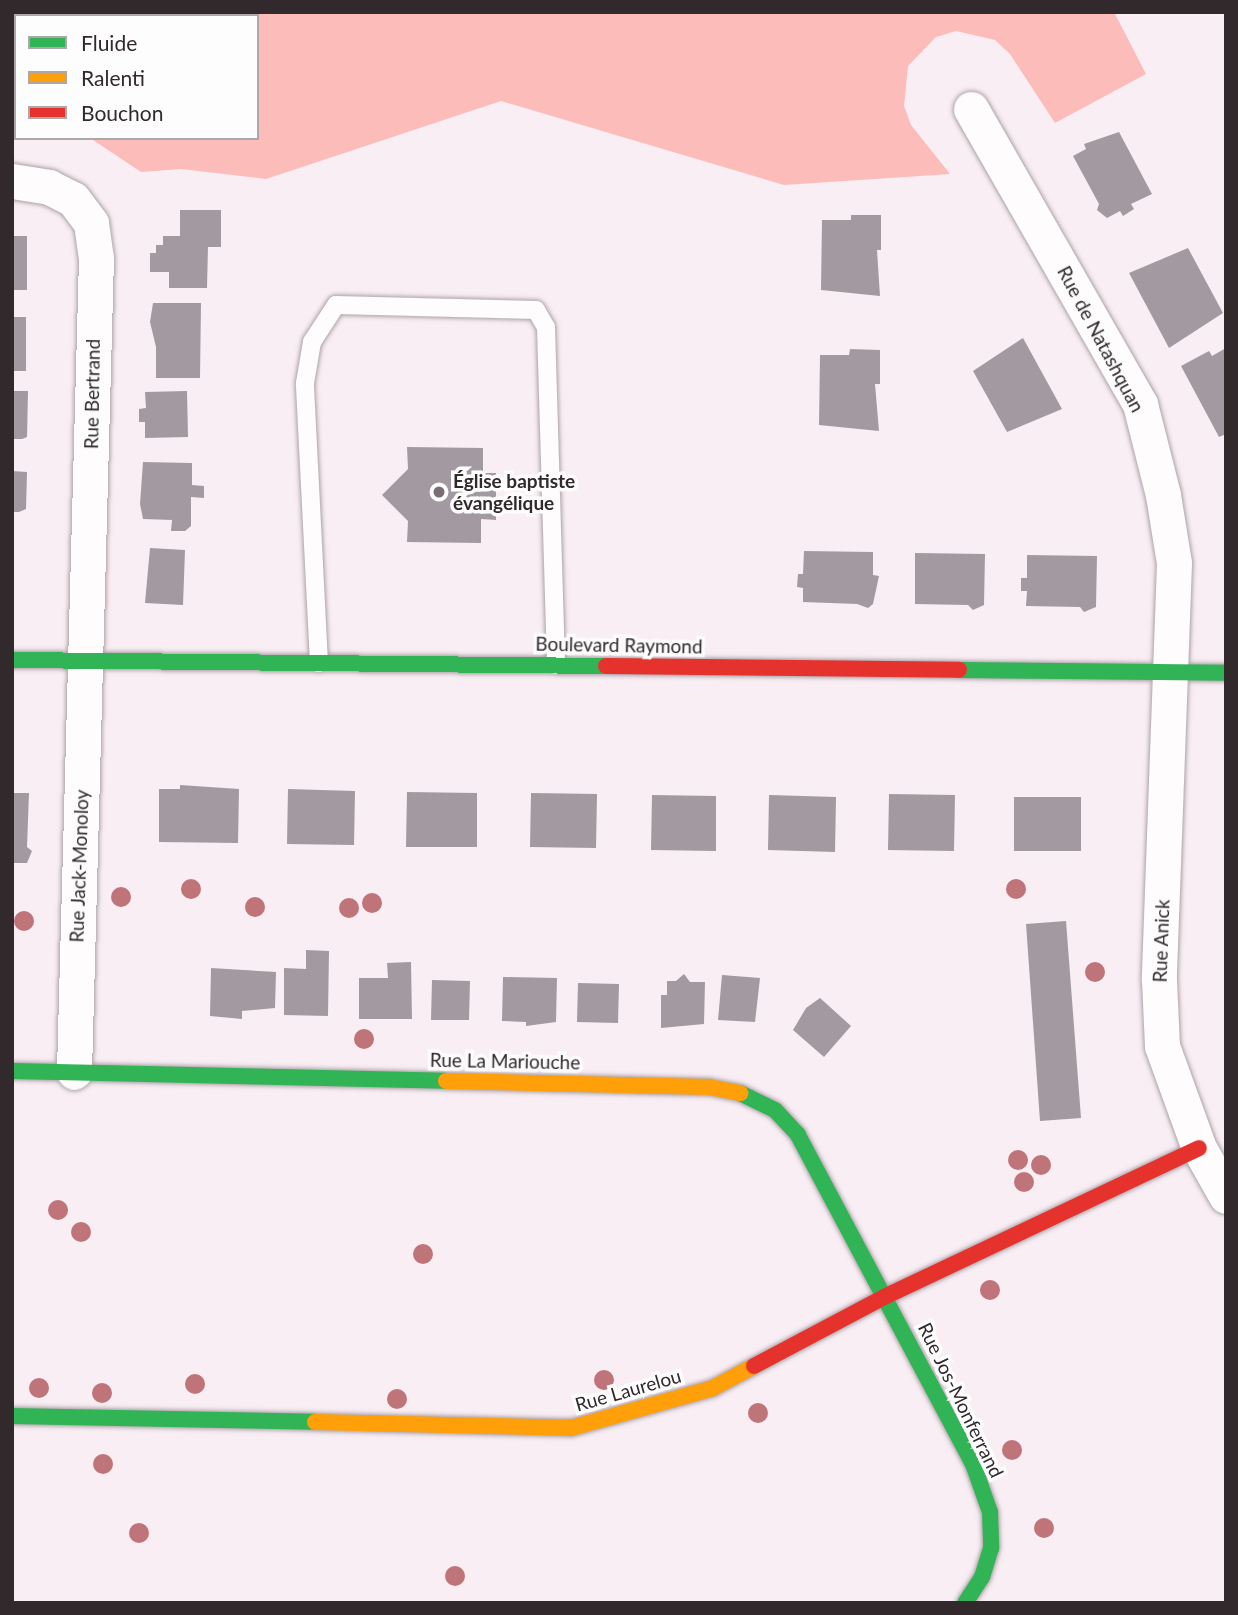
<!DOCTYPE html>
<meta charset="utf-8">
<style>
body{margin:0}
#map{position:relative;width:1238px;height:1615px;overflow:hidden;background:#f9eef4;font-family:Lato,sans-serif}
div>[style]{position:absolute}
[style*='--x']{left:calc(var(--x)*1px);top:calc(var(--y)*1px);width:calc(var(--w)*1px);rotate:calc(var(--a)*1deg)}
.forest>*{inset:0;background:#fcbcba}
.building>*{inset:0;background:#a29aa0}
.roads{filter:drop-shadow(0 0 2px #aca3a8) drop-shadow(0 0 2px #aca3a8)}
.lane>*{height:18px;margin:-9px;padding:0 9px;transform-origin:9px;border-radius:9px;background:#fefcfd}
.street>*{height:35px;margin:-17.5px;padding:0 17.5px;transform-origin:17.5px;border-radius:17.5px;background:#fefcfd}
.fast>*{height:16px;margin:-8px;padding:0 8px;transform-origin:8px;border-radius:8px;background:#30b455}
.slow>*{height:16px;margin:-8px;padding:0 8px;transform-origin:8px;border-radius:8px;background:#ff9f0a}
.jam>*{height:16px;margin:-8px;padding:0 8px;transform-origin:8px;border-radius:8px;background:#e5322d}
.trees>*{width:20px;height:20px;margin:-10px;border-radius:50%;background:#bf7479}
.dots>*{width:19px;height:19px;translate:-50% -50%;box-sizing:border-box;border:4px solid #fdfdfd;border-radius:50%}
span{translate:-50% -50%;white-space:nowrap;text-align:center;line-height:1.15;-webkit-text-stroke:7px #fdfdfd;paint-order:stroke}
.street-label{font-size:19px;color:#32292d}
.poi-label{font-size:19px;color:#32292d;font-weight:700}
.left{translate:0 -50%;text-align:left}
.frame{position:absolute;inset:0;border:14px solid #32292d;pointer-events:none}
.legend{position:absolute;left:14px;top:14px;width:245px;height:126px;box-sizing:border-box;background:#fdfdfd;border:2px solid #aca8aa;margin:0;padding:9px 12px;list-style:none;font-size:21px;color:#32292d}
.legend li{display:flex;align-items:center;gap:14px;height:35px}
.legend b{width:35px;border:2px solid #aca8aa}
</style>
<div id="map">
<div class="forest">
<div style="clip-path:polygon(77px 12px,1114px 12px,1146px 74px,1055px 123px,1010px 54px,995px 40px,956px 31px,936px 37px,908px 66px,904px 106px,911px 125px,950px 174px,784px 185px,501px 101px,266px 179px,181px 169px,141px 172px,90px 138px,257px 138px,257px 16px)"></div>
</div>
<div class="building">
<div style="clip-path:polygon(13px 72px,16px 72px,16px 122px,12px 122px)"></div>
<div style="clip-path:polygon(1119px 132px,1152px 194px,1131px 204px,1134px 209px,1123px 216px,1120px 211px,1107px 218px,1097px 210px,1099px 204px,1073px 156px,1086px 149px,1084px 144px)"></div>
<div style="clip-path:polygon(180px 210px,221px 210px,221px 247px,208px 247px,207px 288px,169px 288px,169px 272px,150px 272px,150px 253px,156px 253px,156px 245px,163px 245px,163px 236px,180px 236px)"></div>
<div style="clip-path:polygon(851px 215px,881px 215px,881px 250px,877px 250px,880px 296px,821px 290px,822px 220px,851px 220px)"></div>
<div style="clip-path:polygon(12px 236px,27px 236px,27px 290px,12px 290px)"></div>
<div style="clip-path:polygon(1188px 248px,1223px 313px,1169px 348px,1129px 273px)"></div>
<div style="clip-path:polygon(153px 303px,201px 303px,200px 378px,156px 378px,156px 347px,150px 322px)"></div>
<div style="clip-path:polygon(12px 317px,26px 317px,26px 371px,12px 371px)"></div>
<div style="clip-path:polygon(1023px 338px,1062px 409px,1007px 432px,973px 371px)"></div>
<div style="clip-path:polygon(1226px 348px,1226px 434px,1219px 437px,1181px 366px,1209px 351px,1212px 356px)"></div>
<div style="clip-path:polygon(850px 349px,880px 350px,880px 384px,875px 384px,879px 431px,819px 425px,820px 355px,849px 355px)"></div>
<div style="clip-path:polygon(12px 391px,28px 391px,27px 437px,22px 439px,12px 439px)"></div>
<div style="clip-path:polygon(187px 391px,188px 437px,145px 438px,145px 422px,139px 422px,139px 409px,146px 408px,145px 392px)"></div>
<div style="clip-path:polygon(407px 447px,483px 448px,483px 473px,496px 473px,496px 520px,481px 519px,481px 543px,407px 542px,408px 521px,382px 495px,408px 469px)"></div>
<div style="clip-path:polygon(143px 462px,192px 463px,192px 485px,204px 486px,204px 498px,191px 497px,191px 526px,185px 531px,171px 531px,172px 520px,143px 519px,140px 504px)"></div>
<div style="clip-path:polygon(12px 471px,27px 472px,26px 509px,19px 512px,12px 512px)"></div>
<div style="clip-path:polygon(150px 548px,185px 550px,183px 605px,145px 603px)"></div>
<div style="clip-path:polygon(804px 551px,873px 552px,873px 575px,879px 576px,873px 604px,868px 608px,857px 604px,803px 602px,803px 588px,797px 587px,798px 574px,803px 574px)"></div>
<div style="clip-path:polygon(915px 553px,985px 554px,984px 605px,973px 610px,968px 605px,915px 604px)"></div>
<div style="clip-path:polygon(1027px 555px,1097px 556px,1096px 607px,1084px 612px,1080px 607px,1026px 606px,1027px 591px,1021px 591px,1021px 578px,1027px 578px)"></div>
<div style="clip-path:polygon(180px 785px,239px 789px,238px 843px,159px 842px,159px 789px,180px 789px)"></div>
<div style="clip-path:polygon(288px 789px,355px 791px,354px 845px,287px 844px)"></div>
<div style="clip-path:polygon(407px 792px,477px 793px,477px 847px,406px 847px)"></div>
<div style="clip-path:polygon(12px 793px,29px 793px,27px 847px,32px 851px,27px 863px,12px 863px)"></div>
<div style="clip-path:polygon(531px 793px,597px 794px,596px 848px,530px 847px)"></div>
<div style="clip-path:polygon(889px 794px,955px 795px,954px 851px,888px 850px)"></div>
<div style="clip-path:polygon(652px 795px,716px 796px,716px 851px,651px 850px)"></div>
<div style="clip-path:polygon(769px 795px,836px 797px,835px 852px,768px 850px)"></div>
<div style="clip-path:polygon(1014px 797px,1081px 797px,1081px 851px,1014px 851px)"></div>
<div style="clip-path:polygon(1066px 921px,1081px 1118px,1040px 1121px,1026px 924px)"></div>
<div style="clip-path:polygon(306px 950px,329px 951px,328px 1016px,284px 1015px,284px 968px,306px 969px)"></div>
<div style="clip-path:polygon(411px 962px,412px 1019px,359px 1019px,359px 978px,388px 978px,387px 963px)"></div>
<div style="clip-path:polygon(211px 968px,276px 972px,275px 1008px,242px 1011px,242px 1019px,210px 1016px)"></div>
<div style="clip-path:polygon(684px 974px,690px 982px,705px 982px,704px 1024px,661px 1028px,661px 995px,667px 995px,667px 981px,676px 981px)"></div>
<div style="clip-path:polygon(722px 975px,760px 978px,755px 1022px,718px 1020px)"></div>
<div style="clip-path:polygon(503px 977px,557px 978px,556px 1022px,526px 1026px,526px 1022px,502px 1021px)"></div>
<div style="clip-path:polygon(432px 980px,470px 981px,469px 1020px,431px 1020px)"></div>
<div style="clip-path:polygon(578px 983px,619px 984px,618px 1023px,577px 1022px)"></div>
<div style="clip-path:polygon(820px 998px,851px 1026px,824px 1057px,793px 1030px,806px 1008px)"></div>
</div>
<div class="roads">
<div class="lane">
<div style="--x:319;--y:663;--w:280;--a:-92.9"></div>
<div style="--x:305;--y:383;--w:42;--a:-80.3"></div>
<div style="--x:312;--y:342;--w:44;--a:-57"></div>
<div style="--x:336;--y:305;--w:200;--a:1.4"></div>
<div style="--x:536;--y:310;--w:20;--a:60"></div>
<div style="--x:546;--y:327;--w:338;--a:88.3"></div>
</div>
<div class="street">
<div style="--x:971;--y:109;--w:340;--a:60.2"></div>
<div style="--x:1140;--y:404;--w:94;--a:75.8"></div>
<div style="--x:1163;--y:495;--w:69;--a:80.8"></div>
<div style="--x:1174;--y:563;--w:417;--a:92.1"></div>
<div style="--x:1159;--y:980;--w:66;--a:87.4"></div>
<div style="--x:1162;--y:1046;--w:109;--a:70.1"></div>
<div style="--x:1199;--y:1148;--w:55;--a:60.6"></div>
<div style="--x:12;--y:181;--w:37;--a:9"></div>
<div style="--x:49;--y:187;--w:27;--a:27"></div>
<div style="--x:73;--y:199;--w:30;--a:53"></div>
<div style="--x:91;--y:223;--w:35;--a:82"></div>
<div style="--x:96;--y:258;--w:814;--a:91.55"></div>
</div>
<div class="fast">
<div style="--x:12;--y:660;--w:594;--a:0.58"></div>
<div style="--x:959;--y:670;--w:267;--a:0.6"></div>
<div style="--x:12;--y:1071;--w:434;--a:1.3"></div>
<div style="--x:740;--y:1093;--w:39;--a:26"></div>
<div style="--x:775;--y:1110;--w:34;--a:47"></div>
<div style="--x:798;--y:1135;--w:373;--a:62"></div>
<div style="--x:973;--y:1464;--w:51;--a:70.5"></div>
<div style="--x:990;--y:1512;--w:36;--a:88"></div>
<div style="--x:991;--y:1548;--w:30;--a:107"></div>
<div style="--x:982;--y:1577;--w:31;--a:123"></div>
<div style="--x:12;--y:1416;--w:303;--a:1.1"></div>
</div>
<div class="slow">
<div style="--x:446;--y:1081;--w:263;--a:1.3"></div>
<div style="--x:709;--y:1087;--w:32;--a:11"></div>
<div style="--x:315;--y:1422;--w:256;--a:1.3"></div>
<div style="--x:571;--y:1428;--w:148;--a:-15.7"></div>
<div style="--x:713;--y:1388;--w:47;--a:-28.2"></div>
</div>
<div class="jam">
<div style="--x:606;--y:666;--w:353;--a:0.6"></div>
<div style="--x:754;--y:1366;--w:149;--a:-27.9"></div>
<div style="--x:886;--y:1296;--w:346;--a:-25.3"></div>
</div>
</div>
<div class="trees">
<div style="left:191px;top:889px"></div>
<div style="left:1016px;top:889px"></div>
<div style="left:121px;top:897px"></div>
<div style="left:372px;top:903px"></div>
<div style="left:255px;top:907px"></div>
<div style="left:349px;top:908px"></div>
<div style="left:24px;top:921px"></div>
<div style="left:1095px;top:972px"></div>
<div style="left:364px;top:1039px"></div>
<div style="left:1018px;top:1160px"></div>
<div style="left:1041px;top:1165px"></div>
<div style="left:1024px;top:1182px"></div>
<div style="left:58px;top:1210px"></div>
<div style="left:81px;top:1232px"></div>
<div style="left:423px;top:1254px"></div>
<div style="left:990px;top:1290px"></div>
<div style="left:604px;top:1380px"></div>
<div style="left:195px;top:1384px"></div>
<div style="left:39px;top:1388px"></div>
<div style="left:102px;top:1393px"></div>
<div style="left:397px;top:1399px"></div>
<div style="left:758px;top:1413px"></div>
<div style="left:1012px;top:1450px"></div>
<div style="left:103px;top:1464px"></div>
<div style="left:1044px;top:1528px"></div>
<div style="left:139px;top:1533px"></div>
<div style="left:455px;top:1576px"></div>
</div>
<div class="dots">
<div style="left:439px;top:492px;background:#786e73"></div>
</div>
<div class="street-label">
<span style="left:1101px;top:339px;rotate:62deg">Rue de Natashquan</span>
<span style="left:92px;top:394px;rotate:-89deg">Rue Bertrand</span>
<span style="left:619px;top:645px;rotate:1deg">Boulevard Raymond</span>
<span style="left:79px;top:866px;rotate:-88deg">Rue Jack-Monoloy</span>
<span style="left:1161px;top:941px;rotate:-88deg">Rue Anick</span>
<span style="left:505px;top:1061px;rotate:1deg">Rue La Mariouche</span>
<span style="left:628px;top:1390px;rotate:-16deg">Rue Laurelou</span>
<span style="left:961px;top:1400px;rotate:64deg">Rue Jos-Monferrand</span>
</div>
<div class="poi-label">
<span class="left" style="left:453px;top:492px">Église baptiste<br>évangélique</span>
</div>
<div class="frame"></div>
<ul class="legend">
<li><b style="height:9px;background:#30b455"></b>Fluide</li>
<li><b style="height:9px;background:#ff9f0a"></b>Ralenti</li>
<li><b style="height:9px;background:#e5322d"></b>Bouchon</li>
</ul>
</div>
